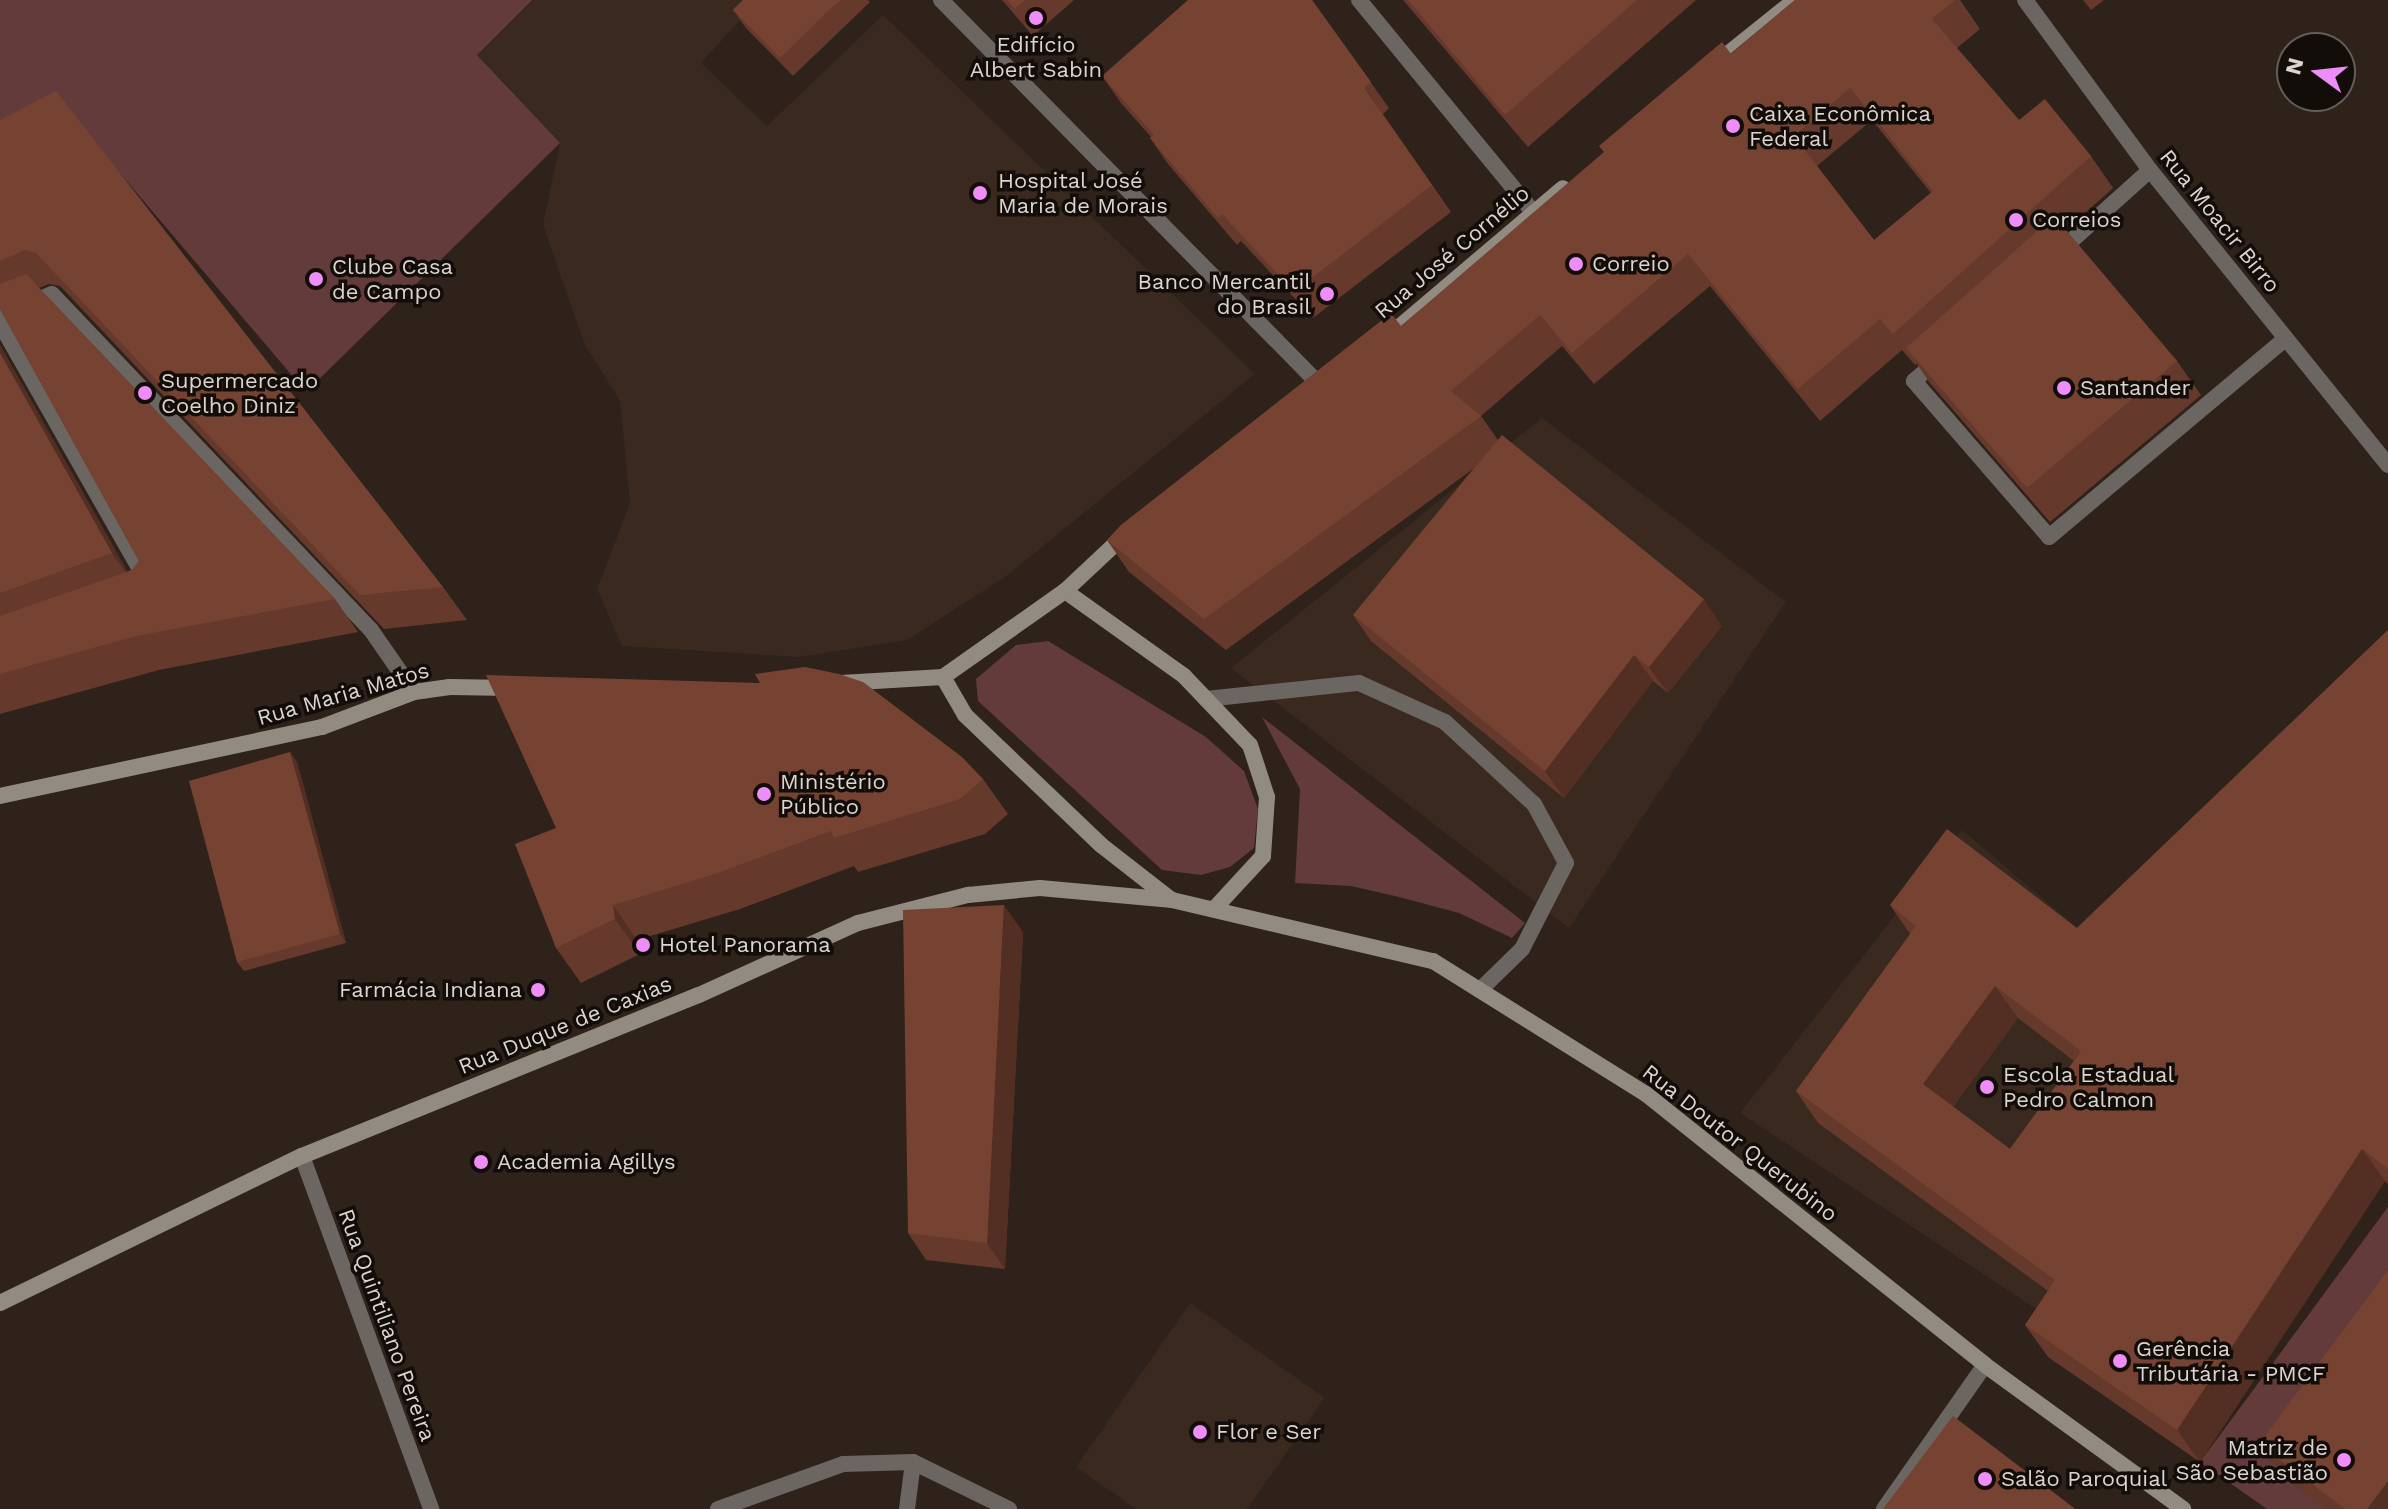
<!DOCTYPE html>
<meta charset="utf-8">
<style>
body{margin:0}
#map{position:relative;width:2388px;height:1509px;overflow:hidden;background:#2e221a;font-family:"Work Sans",sans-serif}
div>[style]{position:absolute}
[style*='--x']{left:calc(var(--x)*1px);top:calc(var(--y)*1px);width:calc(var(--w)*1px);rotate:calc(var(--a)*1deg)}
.built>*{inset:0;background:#3a291e}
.green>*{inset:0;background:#643b3b}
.lane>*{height:16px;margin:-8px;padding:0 8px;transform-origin:8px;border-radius:8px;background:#6b6661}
.street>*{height:16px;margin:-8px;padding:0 8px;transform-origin:8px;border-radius:8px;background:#6b6661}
.secondary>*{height:16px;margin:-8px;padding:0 8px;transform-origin:8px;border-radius:8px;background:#928b82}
.wall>*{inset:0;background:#65392b}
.shaded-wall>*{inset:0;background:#532e23}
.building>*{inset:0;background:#764232}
.dots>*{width:22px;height:22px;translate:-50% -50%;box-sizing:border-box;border:4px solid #120d09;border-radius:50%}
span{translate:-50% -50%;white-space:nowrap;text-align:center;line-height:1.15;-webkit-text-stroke:7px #120d09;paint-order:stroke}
.poi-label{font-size:22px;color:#dcd4cf}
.left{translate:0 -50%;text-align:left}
.right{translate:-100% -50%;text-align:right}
.street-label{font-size:22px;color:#dcd4cf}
.north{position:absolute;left:2276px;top:32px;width:80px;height:80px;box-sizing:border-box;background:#120d09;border:2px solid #635d58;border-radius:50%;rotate:285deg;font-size:22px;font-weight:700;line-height:32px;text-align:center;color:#dcd4cf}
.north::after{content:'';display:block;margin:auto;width:28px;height:36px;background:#ee8cf8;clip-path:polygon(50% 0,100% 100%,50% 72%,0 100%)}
</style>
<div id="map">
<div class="built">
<div style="clip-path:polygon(532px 0,758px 0,701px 63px,767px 126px,883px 15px,1255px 374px,1005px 577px,907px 640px,799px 657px,622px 646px,597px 589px,630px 503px,620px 401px,584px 343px,543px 225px,560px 143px,477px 55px)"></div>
<div style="clip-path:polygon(1542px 418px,1786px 602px,1569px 928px,1231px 668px)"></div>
<div style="clip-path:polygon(1962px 830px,2234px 1061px,2047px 1316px,1740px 1113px)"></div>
<div style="clip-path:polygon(1190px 1303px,1325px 1398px,1247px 1509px,1136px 1509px,1076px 1467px)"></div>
</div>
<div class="green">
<div style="clip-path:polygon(0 0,532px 0,477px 55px,560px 143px,306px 392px,79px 125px,0 166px)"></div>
<div style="clip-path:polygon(1048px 641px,1206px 737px,1244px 771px,1258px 809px,1254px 848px,1230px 867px,1201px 875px,1162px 870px,978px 701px,976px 679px,1016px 645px)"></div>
<div style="clip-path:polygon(1262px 717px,1525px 923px,1512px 938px,1459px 913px,1399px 897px,1351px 886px,1295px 883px,1300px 789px)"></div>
<div style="clip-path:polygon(2388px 1207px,2388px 1509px,2267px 1509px,2200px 1462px)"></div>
</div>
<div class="lane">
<div style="--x:2059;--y:252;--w:122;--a:-42"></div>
<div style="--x:0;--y:316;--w:56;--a:-22.9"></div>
<div style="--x:52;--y:294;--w:463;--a:46.5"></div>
<div style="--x:371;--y:630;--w:75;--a:55.3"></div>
<div style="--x:0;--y:323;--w:298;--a:60.4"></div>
<div style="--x:1938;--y:360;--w:32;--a:139"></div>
<div style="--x:1914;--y:381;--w:206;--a:49.1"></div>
<div style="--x:2049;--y:537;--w:309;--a:-40"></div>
<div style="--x:1206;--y:699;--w:154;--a:-6"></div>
<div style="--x:1359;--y:683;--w:94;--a:24.4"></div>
<div style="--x:1445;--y:722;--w:121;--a:42.7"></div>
<div style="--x:1534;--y:804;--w:67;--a:61.5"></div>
<div style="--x:1566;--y:863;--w:97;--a:117.1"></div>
<div style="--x:1522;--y:949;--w:59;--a:135.7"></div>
</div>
<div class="street">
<div style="--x:941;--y:0;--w:546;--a:45.45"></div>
<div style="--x:1359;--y:0;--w:274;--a:50.6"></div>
<div style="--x:2025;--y:0;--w:211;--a:53.7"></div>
<div style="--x:2150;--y:170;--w:379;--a:51.1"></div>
<div style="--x:302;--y:1156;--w:376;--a:69.9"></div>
<div style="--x:718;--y:1509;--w:133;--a:-19.8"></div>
<div style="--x:843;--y:1464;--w:70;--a:-1.6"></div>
<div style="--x:913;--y:1462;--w:107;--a:26.1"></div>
<div style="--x:907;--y:1509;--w:47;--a:-82.7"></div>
<div style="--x:1884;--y:1509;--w:176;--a:-55"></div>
</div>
<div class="secondary">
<div style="--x:1714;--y:65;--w:104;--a:-38.7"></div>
<div style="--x:1385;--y:339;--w:233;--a:-40.3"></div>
<div style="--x:1065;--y:591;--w:146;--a:35.5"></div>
<div style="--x:1184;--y:676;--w:95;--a:46.3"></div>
<div style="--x:1250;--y:745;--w:55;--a:71.9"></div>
<div style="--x:1267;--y:797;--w:59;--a:93.9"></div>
<div style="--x:1263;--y:856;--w:71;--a:132.7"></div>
<div style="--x:943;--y:677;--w:149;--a:-35.2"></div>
<div style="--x:1065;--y:591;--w:85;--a:-43.1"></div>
<div style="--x:943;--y:677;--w:44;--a:59.9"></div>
<div style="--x:965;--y:715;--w:188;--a:43.7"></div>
<div style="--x:1101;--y:845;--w:88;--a:38"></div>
<div style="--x:841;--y:683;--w:102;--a:-3.4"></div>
<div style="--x:0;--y:796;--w:329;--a:-12.1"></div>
<div style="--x:322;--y:727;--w:98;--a:-20.8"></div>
<div style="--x:414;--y:692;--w:36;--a:-8"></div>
<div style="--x:450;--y:687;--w:64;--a:0.9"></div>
<div style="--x:0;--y:1303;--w:336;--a:-26"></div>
<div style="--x:302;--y:1156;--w:428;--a:-22.1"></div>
<div style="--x:699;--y:995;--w:175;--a:-24.4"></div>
<div style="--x:858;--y:923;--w:114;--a:-14.3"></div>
<div style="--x:968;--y:895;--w:72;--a:-5.6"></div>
<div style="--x:1040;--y:888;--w:133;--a:5.2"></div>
<div style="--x:1172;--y:900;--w:268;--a:13.2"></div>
<div style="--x:1433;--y:961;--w:251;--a:32"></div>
<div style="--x:1646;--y:1094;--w:434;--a:38.6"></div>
<div style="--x:1985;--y:1365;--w:245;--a:36"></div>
</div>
<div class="wall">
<div style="clip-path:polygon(743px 0,868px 0,870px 2px,793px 76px,746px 28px,733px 10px)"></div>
<div style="clip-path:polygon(1002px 0,1074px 0,1033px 36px)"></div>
<div style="clip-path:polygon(1312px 0,1389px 108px,1383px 114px,1451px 212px,1313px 318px,1241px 241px,1237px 245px,1168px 164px,1150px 138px,1151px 137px,1121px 103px,1102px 76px)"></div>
<div style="clip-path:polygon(1403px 0,1696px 0,1528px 147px)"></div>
<div style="clip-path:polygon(evenodd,1795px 0,1960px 0,1980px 29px,1957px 48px,2019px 120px,2091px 156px,2113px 188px,2066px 230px,2177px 361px,2201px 395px,2050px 522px,1929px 382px,1917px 364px,1915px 365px,1902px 350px,1820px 421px,1710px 286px,1594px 384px,1562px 346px,1481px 416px,1498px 440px,1722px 626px,1668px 693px,1653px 681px,1564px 798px,1371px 641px,1353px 615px,1473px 469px,1226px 650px,1129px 572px,1107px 540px,1401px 326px,1795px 0,1872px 120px,1931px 193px,1874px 240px,1817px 166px,1872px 120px)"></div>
<div style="clip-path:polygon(2083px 0,2104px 0,2091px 10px)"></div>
<div style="clip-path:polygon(0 120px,443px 587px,467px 620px,384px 629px,60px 286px,49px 284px,39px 288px,335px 599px,358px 632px,159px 670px,0 714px,0 345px,127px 571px,132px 570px,139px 561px,0 309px)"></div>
<div style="clip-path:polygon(evenodd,2388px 630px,2388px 1184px,2385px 1181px,2200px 1462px,2048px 1357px,2025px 1325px,2048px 1291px,1818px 1123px,1796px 1091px,1910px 934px,1890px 905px,2077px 928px,2388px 630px,2018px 1018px,2074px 1061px,2010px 1149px,1953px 1107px,2018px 1018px)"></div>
<div style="clip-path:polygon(760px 683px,983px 779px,1008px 814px,985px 834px,858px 872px,854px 866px,740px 909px,637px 940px,640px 954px,581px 983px,556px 948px,556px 828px)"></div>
<div style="clip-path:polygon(290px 752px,297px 762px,346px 943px,244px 971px,237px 962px)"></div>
<div style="clip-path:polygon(1023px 932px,1005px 1269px,926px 1260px,908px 1233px)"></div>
<div style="clip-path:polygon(2259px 1444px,2388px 1509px,2325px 1509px,2282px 1476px)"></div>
</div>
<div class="shaded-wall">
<div style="clip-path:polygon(0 345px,136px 587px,112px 553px,0 353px)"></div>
<div style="clip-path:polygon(1704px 599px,1722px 626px,1668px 693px,1649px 667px)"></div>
<div style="clip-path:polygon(1634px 655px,1653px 681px,1564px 798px,1545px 771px)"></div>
<div style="clip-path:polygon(290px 752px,297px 762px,346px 943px,340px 934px)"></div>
<div style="clip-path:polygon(613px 905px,637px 940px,640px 954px,615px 919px)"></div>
<div style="clip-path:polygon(1004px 905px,1023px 932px,1005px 1269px,987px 1243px)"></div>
<div style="clip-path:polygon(1995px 986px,2018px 1018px,1946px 1117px,1923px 1084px)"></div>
<div style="clip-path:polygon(2362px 1149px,2385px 1181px,2200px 1462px,2177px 1430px)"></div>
<div style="clip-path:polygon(2388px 1481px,2388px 1509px,2367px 1509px)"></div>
</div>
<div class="building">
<div style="clip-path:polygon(743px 0,840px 0,780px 58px,733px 10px)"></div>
<div style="clip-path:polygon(1007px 0,1025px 0,1015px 9px)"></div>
<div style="clip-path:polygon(1188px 0,1312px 0,1371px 82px,1364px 88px,1432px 185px,1294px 292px,1222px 214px,1218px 218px,1150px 138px,1154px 135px,1102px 76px)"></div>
<div style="clip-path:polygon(1408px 0,1637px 0,1505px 115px)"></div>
<div style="clip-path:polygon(evenodd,1795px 0,1955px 0,1932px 19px,2019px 120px,2045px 99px,2091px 156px,1893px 334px,1880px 319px,1798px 389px,1688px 254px,1572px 353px,1540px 315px,1451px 391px,1481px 416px,1204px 619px,1107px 540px,1121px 525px,1391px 313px,1401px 326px,1604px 152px,1599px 146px,1722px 42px,1731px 54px,1795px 0,1850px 88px,1933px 191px,1874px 240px,1794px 136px,1850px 88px)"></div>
<div style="clip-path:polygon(56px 91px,443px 587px,360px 595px,36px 253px,25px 250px,0 261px,0 120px)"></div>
<div style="clip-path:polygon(2054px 216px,2177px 361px,2027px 488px,1906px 348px)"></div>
<div style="clip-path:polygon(26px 274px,335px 599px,136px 636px,0 674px,0 616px,132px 570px,139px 561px,0 309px,0 284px)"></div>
<div style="clip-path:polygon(0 353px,112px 553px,0 593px)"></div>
<div style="clip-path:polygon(1502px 435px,1704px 599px,1649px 667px,1634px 655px,1545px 771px,1353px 615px)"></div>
<div style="clip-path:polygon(evenodd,2388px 630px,2388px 1169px,2362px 1149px,2177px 1430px,2025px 1325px,2055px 1280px,1796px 1091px,1916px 926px,1890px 905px,1947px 829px,2077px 928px,2388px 630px,1995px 986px,2081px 1051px,2010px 1149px,1923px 1084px,1995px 986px)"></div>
<div style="clip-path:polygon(805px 667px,839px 674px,863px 682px,962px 757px,983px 779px,960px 799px,834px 838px,831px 831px,715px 874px,613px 905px,615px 919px,556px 948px,515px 844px,556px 828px,486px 675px,760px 683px,755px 674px)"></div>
<div style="clip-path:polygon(290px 752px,340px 934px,237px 962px,189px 781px)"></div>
<div style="clip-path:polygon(1004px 905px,987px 1243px,908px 1233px,903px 910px)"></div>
<div style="clip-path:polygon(2388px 1270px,2388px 1481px,2367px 1509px,2345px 1509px,2259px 1444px)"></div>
<div style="clip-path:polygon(1953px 1416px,2074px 1508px,2074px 1509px,1883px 1509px)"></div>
</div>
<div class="dots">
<div style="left:1036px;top:18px;background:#ee8cf8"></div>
<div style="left:1733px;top:126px;background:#ee8cf8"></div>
<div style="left:980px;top:193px;background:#ee8cf8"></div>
<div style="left:2016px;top:220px;background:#ee8cf8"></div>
<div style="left:1576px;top:264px;background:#ee8cf8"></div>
<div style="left:316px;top:279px;background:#ee8cf8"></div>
<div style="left:1327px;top:294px;background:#ee8cf8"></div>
<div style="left:2064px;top:388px;background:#ee8cf8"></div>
<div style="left:145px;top:393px;background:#ee8cf8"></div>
<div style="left:764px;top:794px;background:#ee8cf8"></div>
<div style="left:643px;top:945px;background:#ee8cf8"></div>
<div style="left:538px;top:990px;background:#ee8cf8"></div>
<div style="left:1987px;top:1087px;background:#ee8cf8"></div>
<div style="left:481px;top:1162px;background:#ee8cf8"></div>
<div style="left:2120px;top:1361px;background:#ee8cf8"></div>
<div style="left:1200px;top:1432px;background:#ee8cf8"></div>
<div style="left:2344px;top:1460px;background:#ee8cf8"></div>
<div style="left:1985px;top:1479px;background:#ee8cf8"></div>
</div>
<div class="poi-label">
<span style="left:1036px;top:57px">Edifício<br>Albert Sabin</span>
<span class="left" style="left:1749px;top:126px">Caixa Econômica<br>Federal</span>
<span class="left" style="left:998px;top:193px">Hospital José<br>Maria de Morais</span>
<span class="left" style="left:2032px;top:220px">Correios</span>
<span class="left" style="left:1592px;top:264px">Correio</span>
<span class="left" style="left:332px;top:279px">Clube Casa<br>de Campo</span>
<span class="right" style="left:1311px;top:294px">Banco Mercantil<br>do Brasil</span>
<span class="left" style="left:161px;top:393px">Supermercado<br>Coelho Diniz</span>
<span class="left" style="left:2080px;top:388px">Santander</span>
<span class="left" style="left:780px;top:794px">Ministério<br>Público</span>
<span class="left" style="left:659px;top:945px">Hotel Panorama</span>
<span class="right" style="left:522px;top:990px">Farmácia Indiana</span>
<span class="left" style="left:2003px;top:1087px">Escola Estadual<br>Pedro Calmon</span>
<span class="left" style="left:497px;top:1162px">Academia Agillys</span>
<span class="left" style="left:2136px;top:1361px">Gerência<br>Tributária - PMCF</span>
<span class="left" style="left:1216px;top:1432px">Flor e Ser</span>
<span class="right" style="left:2328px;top:1460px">Matriz de<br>São Sebastião</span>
<span class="left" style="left:2001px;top:1479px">Salão Paroquial</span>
</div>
<div class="street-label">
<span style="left:2220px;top:221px;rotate:51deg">Rua Moacir Birro</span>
<span style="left:1452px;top:252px;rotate:-40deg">Rua José Cornélio</span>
<span style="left:343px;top:694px;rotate:-16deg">Rua Maria Matos</span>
<span style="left:565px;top:1025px;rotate:-22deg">Rua Duque de Caxias</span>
<span style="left:1740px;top:1143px;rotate:38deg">Rua Doutor Querubino</span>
<span style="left:387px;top:1325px;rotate:70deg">Rua Quintiliano Pereira</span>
</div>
<div class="north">N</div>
</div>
